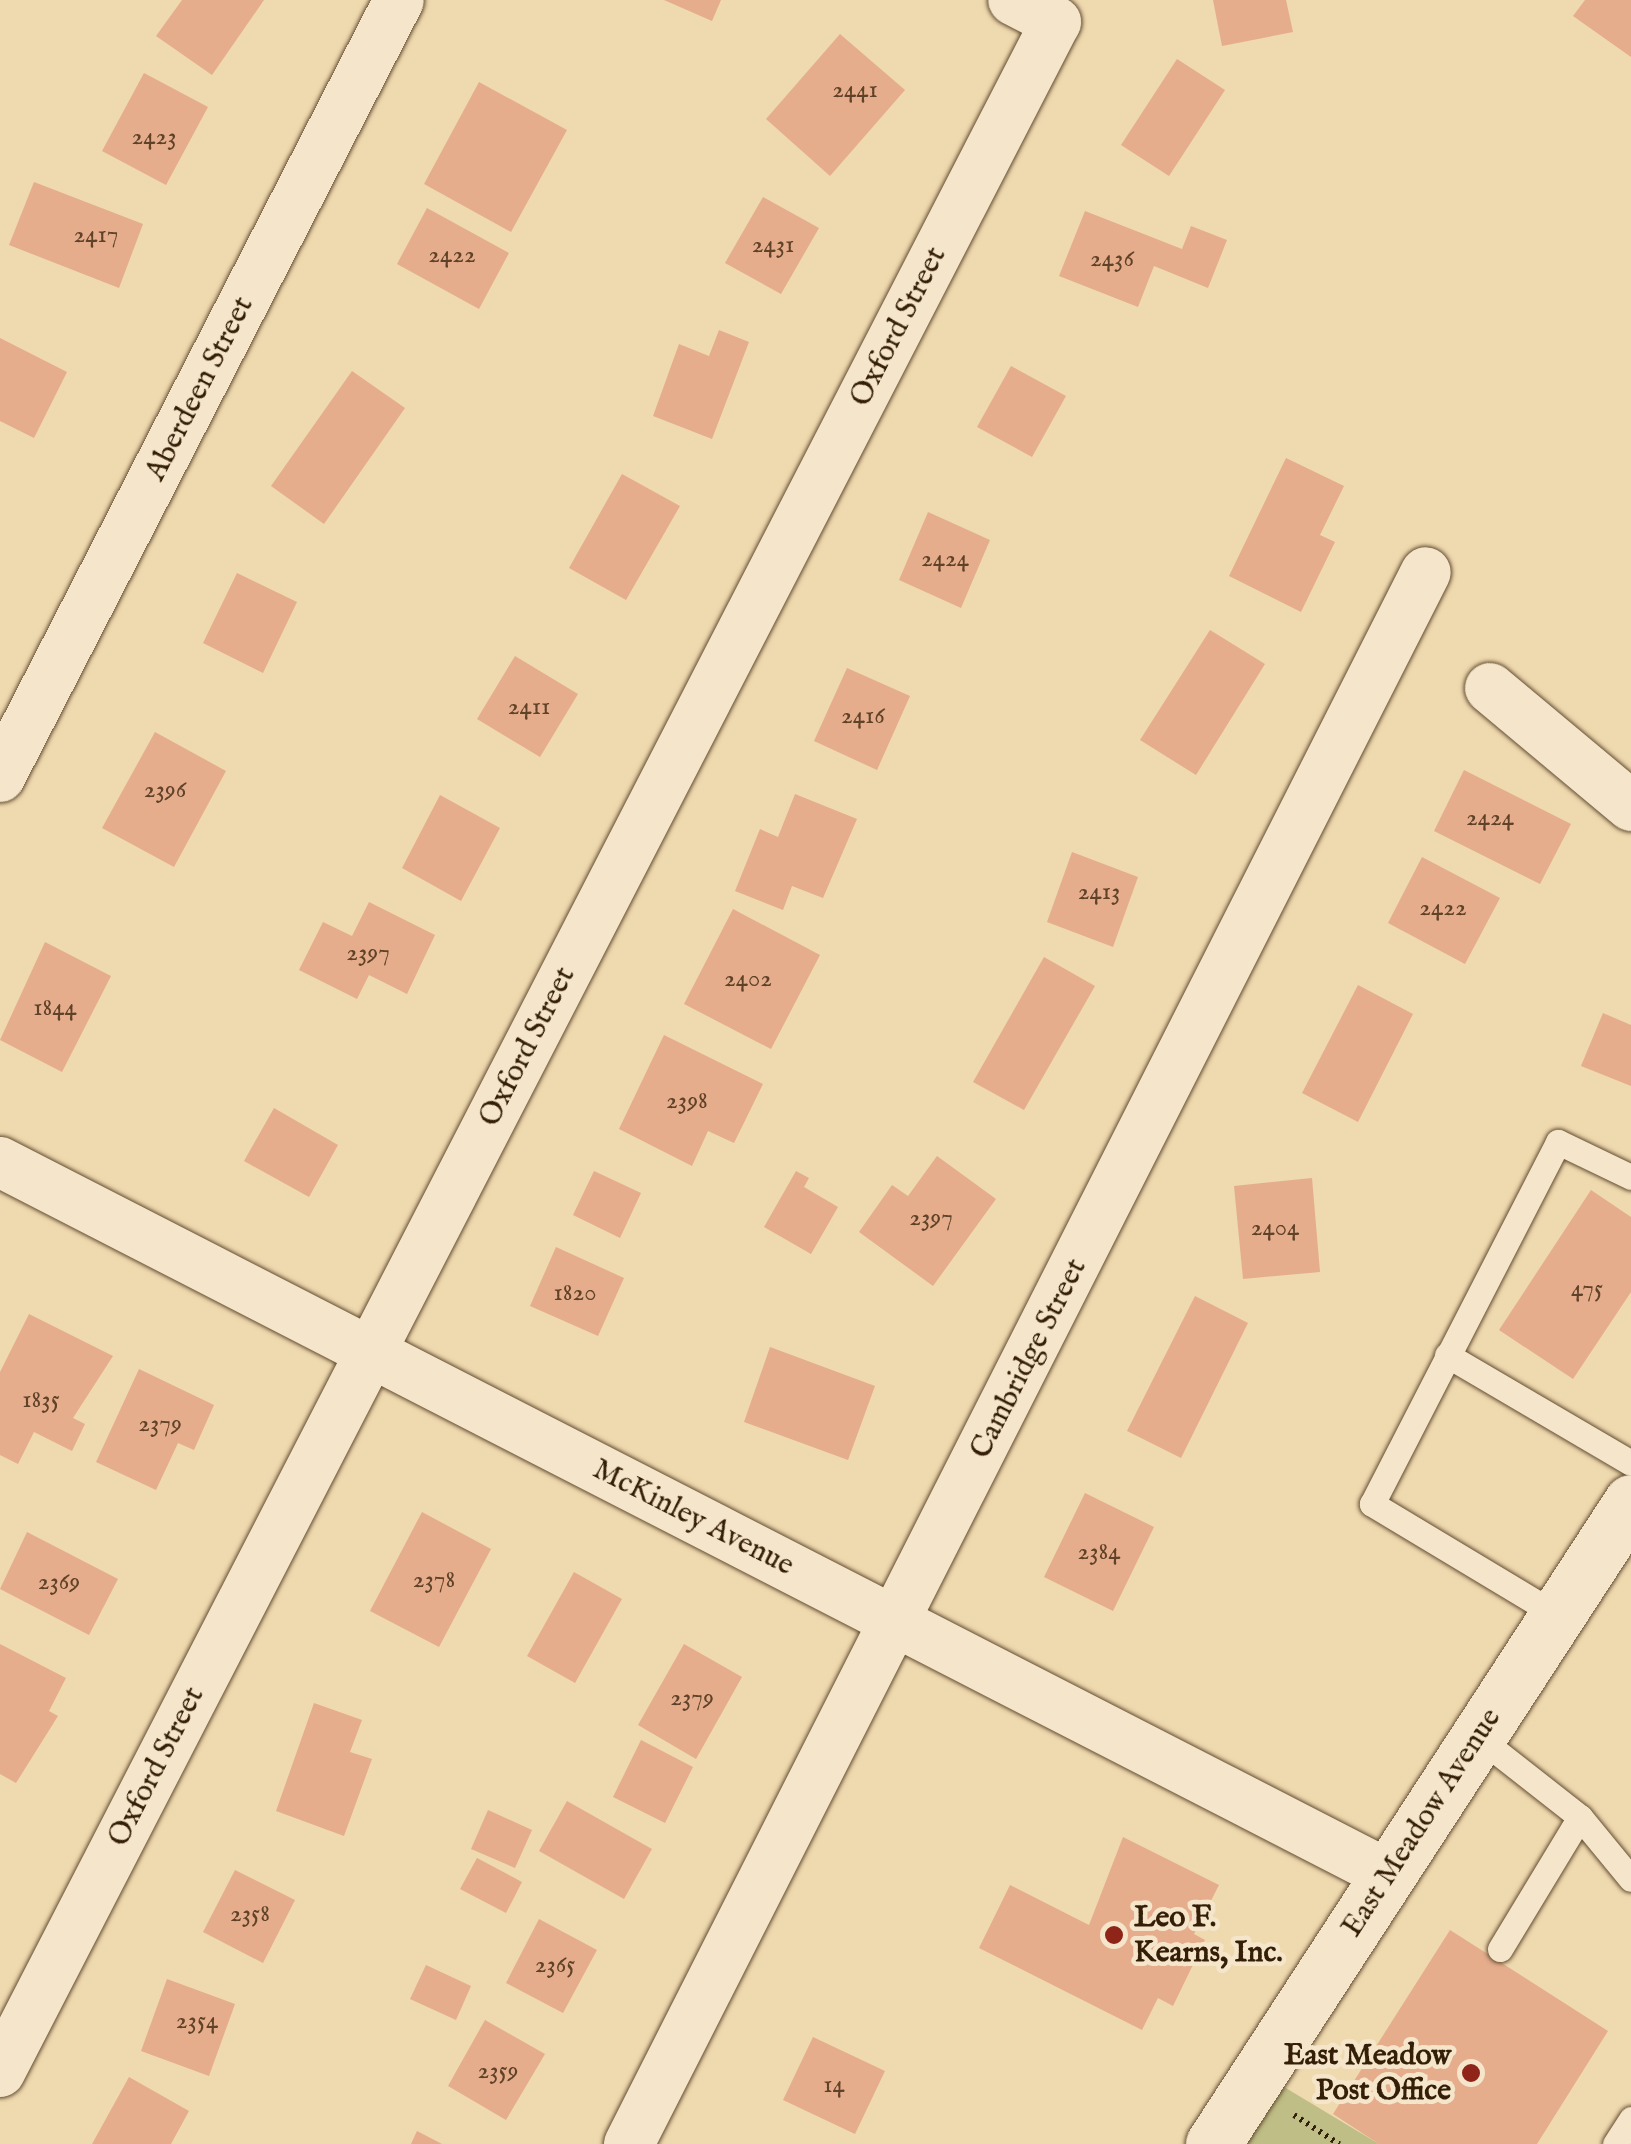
<!DOCTYPE html>
<style>
body{margin:0}
#map{position:relative;width:1631px;height:2144px;overflow:hidden;background:#efd9af;font-family:"IM FELL English",serif}
div>[style]{position:absolute}
[style*='--x']{left:calc(var(--x)*1px);top:calc(var(--y)*1px);width:calc(var(--w)*1px);rotate:calc(var(--a)*1deg)}
.green>*{inset:0;background:#bfbe86}
.building>*{inset:0;background:#e5ad8c}
.path>*{height:6px;margin-top:-3px;transform-origin:0;background:repeating-linear-gradient(90deg,#341e07 0 2.5px,transparent 0 7.5px)}
.roads{filter:drop-shadow(0 0 2px #634d31) drop-shadow(0 0 2px #634d31)}
.lane>*{height:25px;margin:-12.5px;padding:0 12.5px;transform-origin:12.5px;border-radius:12.5px;background:#f5e6cb}
.street>*{height:50px;margin:-25px;padding:0 25px;transform-origin:25px;border-radius:25px;background:#f5e6cb}
.secondary>*{height:55px;margin:-27.5px;padding:0 27.5px;transform-origin:27.5px;border-radius:27.5px;background:#f5e6cb}
.dots>*{width:28px;height:28px;translate:-50% -50%;box-sizing:border-box;border:5px solid #f5e6cb;border-radius:50%}
span{translate:-50% -50%;white-space:nowrap;text-align:center;line-height:1.15;-webkit-text-stroke:9px #f5e6cb;paint-order:stroke}
.number-label{font-size:25px;color:#604228}
.number-label span{-webkit-text-stroke-width:0}
.street-label{font-size:30px;color:#341e07}
.poi-label{font-size:30px;color:#341e07;font-weight:700}
.left{translate:0 -50%;text-align:left}
.right{translate:-100% -50%;text-align:right}
</style>
<div id="map">
<div class="green">
<div style="clip-path:polygon(1261px 2073px,1379px 2144px,1213px 2144px)"></div>
</div>
<div class="building">
<div style="clip-path:polygon(182px 0,264px 0,212px 75px,156px 36px)"></div>
<div style="clip-path:polygon(664px 0,721px 0,712px 21px)"></div>
<div style="clip-path:polygon(1213px 0,1286px 0,1293px 32px,1222px 46px)"></div>
<div style="clip-path:polygon(1585px 0,1631px 0,1631px 57px,1573px 16px)"></div>
<div style="clip-path:polygon(840px 34px,905px 90px,830px 176px,766px 119px)"></div>
<div style="clip-path:polygon(1177px 59px,1225px 90px,1169px 176px,1121px 145px)"></div>
<div style="clip-path:polygon(144px 73px,208px 107px,166px 185px,102px 151px)"></div>
<div style="clip-path:polygon(479px 82px,567px 130px,511px 232px,424px 184px)"></div>
<div style="clip-path:polygon(34px 182px,143px 224px,119px 288px,9px 245px)"></div>
<div style="clip-path:polygon(763px 197px,819px 228px,781px 294px,725px 263px)"></div>
<div style="clip-path:polygon(427px 208px,509px 253px,479px 309px,397px 264px)"></div>
<div style="clip-path:polygon(1085px 211px,1182px 249px,1191px 226px,1227px 240px,1208px 288px,1154px 266px,1138px 307px,1059px 276px)"></div>
<div style="clip-path:polygon(719px 330px,749px 342px,712px 439px,653px 416px,679px 344px,709px 356px)"></div>
<div style="clip-path:polygon(0 338px,67px 372px,34px 438px,0 421px)"></div>
<div style="clip-path:polygon(1011px 366px,1066px 396px,1032px 457px,977px 427px)"></div>
<div style="clip-path:polygon(352px 371px,405px 408px,324px 524px,271px 486px)"></div>
<div style="clip-path:polygon(1286px 458px,1344px 486px,1320px 535px,1335px 542px,1301px 612px,1229px 576px)"></div>
<div style="clip-path:polygon(622px 474px,680px 506px,626px 600px,569px 568px)"></div>
<div style="clip-path:polygon(928px 512px,990px 540px,961px 608px,899px 580px)"></div>
<div style="clip-path:polygon(237px 573px,297px 602px,263px 673px,203px 643px)"></div>
<div style="clip-path:polygon(1210px 630px,1265px 664px,1196px 775px,1140px 740px)"></div>
<div style="clip-path:polygon(515px 656px,578px 694px,540px 757px,477px 719px)"></div>
<div style="clip-path:polygon(847px 668px,910px 696px,877px 770px,814px 741px)"></div>
<div style="clip-path:polygon(155px 732px,226px 771px,174px 867px,102px 828px)"></div>
<div style="clip-path:polygon(1464px 770px,1571px 824px,1540px 884px,1434px 831px)"></div>
<div style="clip-path:polygon(795px 794px,857px 819px,823px 898px,792px 886px,783px 910px,735px 891px,760px 829px,778px 837px)"></div>
<div style="clip-path:polygon(440px 795px,500px 828px,461px 901px,402px 868px)"></div>
<div style="clip-path:polygon(1072px 852px,1138px 877px,1113px 947px,1047px 922px)"></div>
<div style="clip-path:polygon(1422px 857px,1500px 898px,1465px 964px,1388px 923px)"></div>
<div style="clip-path:polygon(369px 902px,435px 935px,407px 994px,369px 975px,357px 999px,299px 970px,323px 922px,352px 936px)"></div>
<div style="clip-path:polygon(733px 909px,820px 955px,771px 1049px,684px 1004px)"></div>
<div style="clip-path:polygon(45px 942px,111px 976px,62px 1072px,0 1040px)"></div>
<div style="clip-path:polygon(1044px 957px,1095px 986px,1024px 1110px,973px 1082px)"></div>
<div style="clip-path:polygon(1358px 985px,1413px 1014px,1358px 1122px,1302px 1093px)"></div>
<div style="clip-path:polygon(1603px 1013px,1631px 1025px,1631px 1086px,1581px 1066px)"></div>
<div style="clip-path:polygon(664px 1035px,763px 1084px,734px 1143px,708px 1131px,692px 1166px,619px 1129px)"></div>
<div style="clip-path:polygon(274px 1108px,338px 1145px,309px 1197px,244px 1161px)"></div>
<div style="clip-path:polygon(937px 1156px,996px 1199px,933px 1286px,859px 1232px,892px 1185px,908px 1196px)"></div>
<div style="clip-path:polygon(594px 1171px,641px 1193px,620px 1238px,573px 1215px)"></div>
<div style="clip-path:polygon(796px 1171px,809px 1178px,804px 1187px,838px 1207px,811px 1254px,764px 1227px)"></div>
<div style="clip-path:polygon(1312px 1178px,1320px 1272px,1243px 1279px,1234px 1186px)"></div>
<div style="clip-path:polygon(1591px 1190px,1631px 1217px,1631px 1292px,1573px 1379px,1499px 1330px)"></div>
<div style="clip-path:polygon(556px 1247px,624px 1278px,598px 1336px,530px 1306px)"></div>
<div style="clip-path:polygon(1195px 1296px,1248px 1323px,1181px 1458px,1127px 1431px)"></div>
<div style="clip-path:polygon(29px 1314px,113px 1356px,73px 1418px,85px 1424px,72px 1451px,34px 1432px,18px 1464px,0 1455px,0 1372px)"></div>
<div style="clip-path:polygon(770px 1347px,875px 1386px,848px 1460px,744px 1422px)"></div>
<div style="clip-path:polygon(139px 1369px,214px 1405px,194px 1450px,178px 1443px,156px 1490px,96px 1462px)"></div>
<div style="clip-path:polygon(1085px 1493px,1154px 1527px,1113px 1611px,1044px 1577px)"></div>
<div style="clip-path:polygon(422px 1512px,491px 1549px,439px 1647px,370px 1611px)"></div>
<div style="clip-path:polygon(27px 1532px,118px 1579px,89px 1635px,0 1589px)"></div>
<div style="clip-path:polygon(574px 1572px,622px 1599px,575px 1683px,527px 1656px)"></div>
<div style="clip-path:polygon(0 1644px,66px 1678px,49px 1711px,58px 1716px,16px 1783px,0 1774px)"></div>
<div style="clip-path:polygon(684px 1644px,742px 1677px,696px 1759px,638px 1725px)"></div>
<div style="clip-path:polygon(314px 1703px,362px 1720px,350px 1752px,372px 1759px,344px 1836px,276px 1811px)"></div>
<div style="clip-path:polygon(641px 1740px,693px 1767px,665px 1823px,613px 1797px)"></div>
<div style="clip-path:polygon(567px 1801px,652px 1849px,624px 1899px,539px 1851px)"></div>
<div style="clip-path:polygon(488px 1810px,532px 1830px,515px 1868px,471px 1849px)"></div>
<div style="clip-path:polygon(1123px 1837px,1219px 1885px,1194px 1934px,1205px 1940px,1173px 2006px,1158px 1998px,1142px 2030px,979px 1948px,1010px 1885px,1089px 1925px)"></div>
<div style="clip-path:polygon(477px 1858px,522px 1882px,506px 1913px,460px 1889px)"></div>
<div style="clip-path:polygon(235px 1870px,295px 1900px,263px 1963px,203px 1932px)"></div>
<div style="clip-path:polygon(539px 1919px,597px 1950px,563px 2013px,506px 1983px)"></div>
<div style="clip-path:polygon(1450px 1930px,1608px 2031px,1537px 2144px,1379px 2144px,1333px 2114px)"></div>
<div style="clip-path:polygon(426px 1965px,471px 1986px,456px 2020px,410px 1999px)"></div>
<div style="clip-path:polygon(167px 1979px,235px 2004px,209px 2076px,141px 2051px)"></div>
<div style="clip-path:polygon(485px 2020px,545px 2054px,506px 2120px,448px 2086px)"></div>
<div style="clip-path:polygon(813px 2037px,885px 2071px,855px 2134px,783px 2100px)"></div>
<div style="clip-path:polygon(129px 2077px,189px 2111px,171px 2144px,92px 2144px)"></div>
<div style="clip-path:polygon(417px 2131px,442px 2144px,411px 2144px)"></div>
</div>
<div class="path">
<div style="--x:1294;--y:2115;--w:54;--a:32.8"></div>
</div>
<div class="roads">
<div class="lane">
<div style="--x:1447;--y:1355;--w:213;--a:30.4"></div>
<div style="--x:1557;--y:1615;--w:216;--a:-149"></div>
<div style="--x:1372;--y:1504;--w:407;--a:-62.8"></div>
<div style="--x:1558;--y:1142;--w:81;--a:25.6"></div>
<div style="--x:1478;--y:1737;--w:130;--a:38.1"></div>
<div style="--x:1580;--y:1817;--w:80;--a:50.6"></div>
<div style="--x:1500;--y:1949;--w:154;--a:-58.8"></div>
<div style="--x:1615;--y:2144;--w:30;--a:-57"></div>
</div>
<div class="street">
<div style="--x:1490;--y:688;--w:184;--a:39.9"></div>
<div style="--x:0;--y:777;--w:873;--a:-62.82"></div>
<div style="--x:0;--y:1162;--w:1559;--a:27.17"></div>
<div style="--x:0;--y:2072;--w:2306;--a:-62.75"></div>
<div style="--x:1056;--y:22;--w:48;--a:-152.9"></div>
<div style="--x:629;--y:2144;--w:1762;--a:-63.12"></div>
</div>
<div class="secondary">
<div style="--x:1213;--y:2144;--w:766;--a:-56.93"></div>
</div>
</div>
<div class="dots">
<div style="left:1114px;top:1935px;background:#8f2418"></div>
<div style="left:1471px;top:2073px;background:#8f2418"></div>
</div>
<div class="number-label">
<span style="left:855px;top:90px">2441</span>
<span style="left:154px;top:137px">2423</span>
<span style="left:96px;top:235px">2417</span>
<span style="left:773px;top:245px">2431</span>
<span style="left:452px;top:255px">2422</span>
<span style="left:1112px;top:259px">2436</span>
<span style="left:945px;top:559px">2424</span>
<span style="left:529px;top:707px">2411</span>
<span style="left:863px;top:716px">2416</span>
<span style="left:165px;top:790px">2396</span>
<span style="left:1490px;top:818px">2424</span>
<span style="left:1099px;top:892px">2413</span>
<span style="left:1443px;top:908px">2422</span>
<span style="left:368px;top:953px">2397</span>
<span style="left:748px;top:979px">2402</span>
<span style="left:55px;top:1008px">1844</span>
<span style="left:687px;top:1101px">2398</span>
<span style="left:931px;top:1218px">2397</span>
<span style="left:1275px;top:1228px">2404</span>
<span style="left:1587px;top:1289px">475</span>
<span style="left:575px;top:1293px">1820</span>
<span style="left:41px;top:1400px">1835</span>
<span style="left:160px;top:1424px">2379</span>
<span style="left:1099px;top:1552px">2384</span>
<span style="left:434px;top:1580px">2378</span>
<span style="left:59px;top:1582px">2369</span>
<span style="left:692px;top:1698px">2379</span>
<span style="left:250px;top:1914px">2358</span>
<span style="left:555px;top:1965px">2365</span>
<span style="left:197px;top:2021px">2354</span>
<span style="left:498px;top:2071px">2359</span>
<span style="left:834px;top:2085px">14</span>
</div>
<div class="street-label">
<span style="left:899px;top:327px;rotate:-63deg">Oxford Street</span>
<span style="left:200px;top:389px;rotate:-63deg">Aberdeen Street</span>
<span style="left:528px;top:1047px;rotate:-63deg">Oxford Street</span>
<span style="left:1029px;top:1359px;rotate:-63deg">Cambridge Street</span>
<span style="left:693px;top:1518px;rotate:27deg">McKinley Avenue</span>
<span style="left:157px;top:1767px;rotate:-63deg">Oxford Street</span>
<span style="left:1422px;top:1823px;rotate:-57deg">East Meadow Avenue</span>
</div>
<div class="poi-label">
<span class="left" style="left:1134px;top:1935px">Leo F.<br>Kearns, Inc.</span>
<span class="right" style="left:1451px;top:2073px">East Meadow<br>Post Office</span>
</div>
</div>
